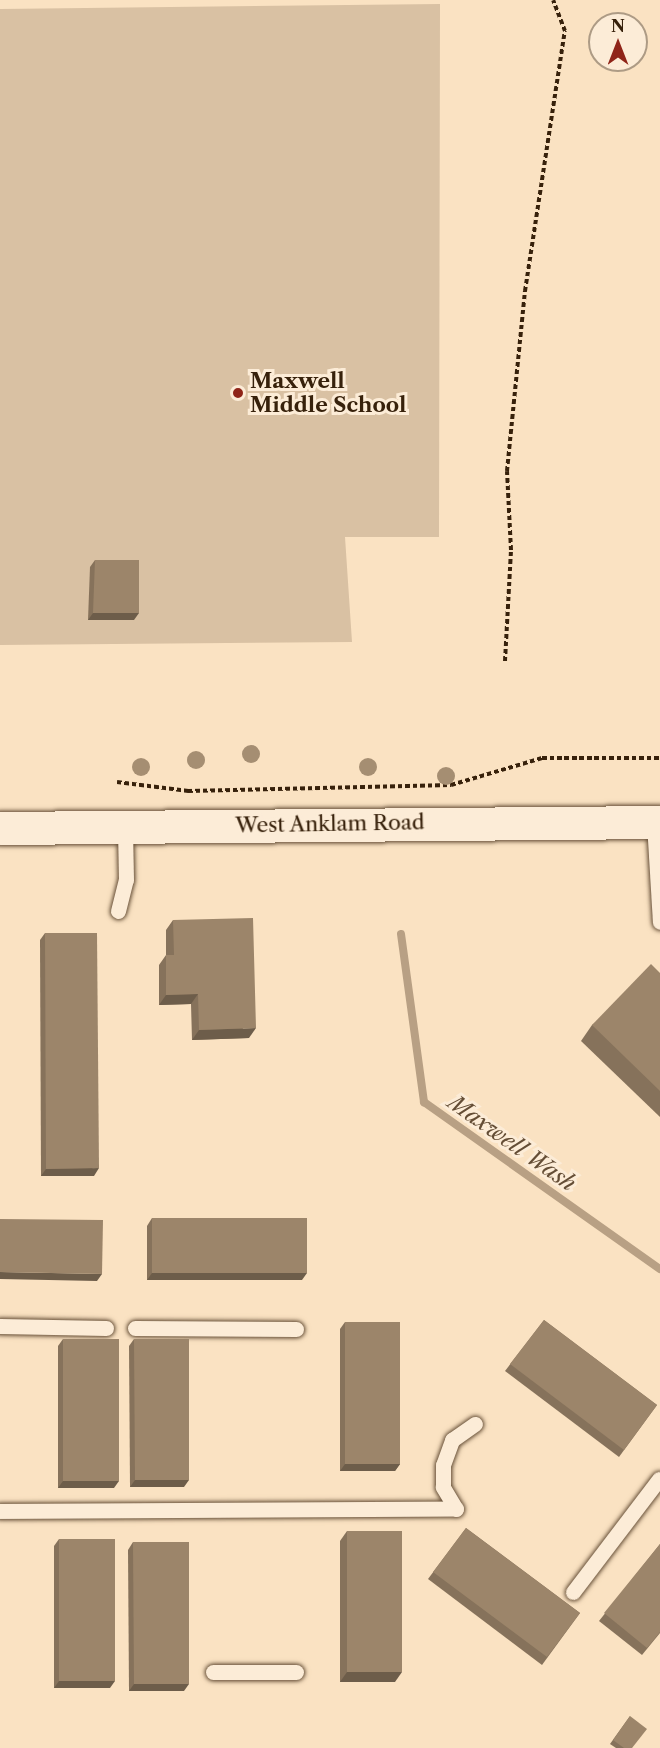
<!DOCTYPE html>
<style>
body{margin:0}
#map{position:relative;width:660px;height:1748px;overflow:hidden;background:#fae2c2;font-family:"Libre Caslon Text",serif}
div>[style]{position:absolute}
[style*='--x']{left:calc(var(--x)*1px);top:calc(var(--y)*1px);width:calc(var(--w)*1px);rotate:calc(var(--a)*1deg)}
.green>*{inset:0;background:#d9c1a3}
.stream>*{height:8px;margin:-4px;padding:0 4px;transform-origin:4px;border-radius:4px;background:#b8a084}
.path>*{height:4px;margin-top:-2px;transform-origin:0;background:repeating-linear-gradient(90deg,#37210b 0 4.5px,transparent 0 7.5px)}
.roads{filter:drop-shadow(0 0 2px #685139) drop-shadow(0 0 2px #685139)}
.lane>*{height:15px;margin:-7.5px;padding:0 7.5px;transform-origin:7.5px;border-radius:7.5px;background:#fcecd7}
.secondary>*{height:33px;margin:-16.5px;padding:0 16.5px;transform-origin:16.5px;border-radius:16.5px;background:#fcecd7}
.trees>*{width:18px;height:18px;margin:-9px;border-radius:50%;background:#a58e72}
.wall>*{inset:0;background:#86725b}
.shaded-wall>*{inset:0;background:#6d5d4a}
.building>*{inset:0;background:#9c856a}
.dots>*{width:16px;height:16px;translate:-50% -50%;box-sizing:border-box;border:3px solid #fcecd7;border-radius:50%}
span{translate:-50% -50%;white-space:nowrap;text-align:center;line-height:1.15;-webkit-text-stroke:6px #fcecd7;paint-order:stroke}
.poi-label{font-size:21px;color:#37210b;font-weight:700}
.left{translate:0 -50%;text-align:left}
.street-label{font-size:21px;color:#37210b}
.water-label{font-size:22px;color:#644d35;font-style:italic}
.north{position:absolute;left:588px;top:12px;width:60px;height:60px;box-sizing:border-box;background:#fcecd7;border:2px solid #ad9b85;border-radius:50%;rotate:0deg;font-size:16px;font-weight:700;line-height:24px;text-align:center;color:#37210b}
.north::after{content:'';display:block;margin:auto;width:21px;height:27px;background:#8f2418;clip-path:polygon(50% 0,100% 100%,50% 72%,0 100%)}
</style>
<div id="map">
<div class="green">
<div style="clip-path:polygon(440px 4px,439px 537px,345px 537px,352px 642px,0 645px,0 9px)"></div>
</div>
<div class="stream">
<div style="--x:401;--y:934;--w:170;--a:82.2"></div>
<div style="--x:424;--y:1102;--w:289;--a:35.3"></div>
</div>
<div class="path">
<div style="--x:505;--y:661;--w:111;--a:-86.9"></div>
<div style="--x:511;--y:550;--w:79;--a:-92.9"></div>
<div style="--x:507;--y:471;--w:181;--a:-84.3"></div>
<div style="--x:525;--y:291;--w:263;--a:-81.3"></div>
<div style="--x:565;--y:31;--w:33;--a:-111"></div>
<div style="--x:117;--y:782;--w:72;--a:7.2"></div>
<div style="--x:188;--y:791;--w:263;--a:-1.3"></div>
<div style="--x:451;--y:785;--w:95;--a:-16.5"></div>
<div style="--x:542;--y:758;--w:118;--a:0"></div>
</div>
<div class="roads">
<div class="lane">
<div style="--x:654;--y:822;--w:100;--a:86.6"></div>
<div style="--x:118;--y:911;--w:32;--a:-76"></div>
<div style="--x:126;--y:880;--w:54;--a:-91.1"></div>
<div style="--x:0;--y:1326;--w:106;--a:1.1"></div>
<div style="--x:135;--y:1328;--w:161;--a:0.4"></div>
<div style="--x:456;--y:1509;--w:26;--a:-121"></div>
<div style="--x:443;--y:1487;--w:22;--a:-90"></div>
<div style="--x:443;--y:1465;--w:27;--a:-70"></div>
<div style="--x:452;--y:1440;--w:28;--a:-35"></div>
<div style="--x:0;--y:1511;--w:456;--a:-0.3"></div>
<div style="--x:573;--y:1592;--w:142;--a:-52.7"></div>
<div style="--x:213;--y:1672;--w:83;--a:0"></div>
</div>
<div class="secondary">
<div style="--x:0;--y:828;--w:660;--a:-0.52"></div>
</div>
</div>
<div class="trees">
<div style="left:251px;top:754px"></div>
<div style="left:196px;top:760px"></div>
<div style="left:141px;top:767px"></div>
<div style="left:368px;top:767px"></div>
<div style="left:446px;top:776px"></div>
</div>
<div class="wall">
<div style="clip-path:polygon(95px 560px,134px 620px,88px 620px,90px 567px)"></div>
<div style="clip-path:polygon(173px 920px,249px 1038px,192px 1040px,191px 1004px,159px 1005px,159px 965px,166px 955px,166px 930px)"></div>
<div style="clip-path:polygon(45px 933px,94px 1176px,41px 1176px,40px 940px)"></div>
<div style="clip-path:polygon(660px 973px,660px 1117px,581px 1041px,592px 1025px)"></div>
<div style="clip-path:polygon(152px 1218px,302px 1280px,147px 1280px,147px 1226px)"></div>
<div style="clip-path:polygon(544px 1320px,657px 1405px,619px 1457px,505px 1371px)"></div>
<div style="clip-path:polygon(345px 1322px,400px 1464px,395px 1471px,340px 1471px,340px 1329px)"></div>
<div style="clip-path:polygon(63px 1339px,114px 1488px,58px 1488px,58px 1346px)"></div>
<div style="clip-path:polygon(134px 1339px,184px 1487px,130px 1487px,129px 1346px)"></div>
<div style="clip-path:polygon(466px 1528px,580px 1613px,542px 1665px,428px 1579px)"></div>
<div style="clip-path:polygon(347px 1531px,395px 1682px,340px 1682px,340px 1541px)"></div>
<div style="clip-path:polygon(59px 1539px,110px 1688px,54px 1688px,54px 1546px)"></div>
<div style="clip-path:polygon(133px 1542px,184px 1691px,129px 1691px,128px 1550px)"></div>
<div style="clip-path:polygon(660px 1544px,660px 1633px,642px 1655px,599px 1621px)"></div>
<div style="clip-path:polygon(630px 1716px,632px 1748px,616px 1748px,610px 1744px)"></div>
</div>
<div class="shaded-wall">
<div style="clip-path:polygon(93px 613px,139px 613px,134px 620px,88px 620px)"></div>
<div style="clip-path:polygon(198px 994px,191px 1004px,159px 1005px,166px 995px)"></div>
<div style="clip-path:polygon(256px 1028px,249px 1038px,192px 1040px,199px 1030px)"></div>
<div style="clip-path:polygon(99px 1168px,94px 1176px,41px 1176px,46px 1169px)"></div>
<div style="clip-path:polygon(0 1272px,102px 1274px,97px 1281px,0 1279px)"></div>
<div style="clip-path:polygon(152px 1273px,307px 1273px,302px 1280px,147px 1280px)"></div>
<div style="clip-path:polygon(345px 1464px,400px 1464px,395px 1471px,340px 1471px)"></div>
<div style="clip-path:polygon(135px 1480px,189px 1480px,184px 1487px,130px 1487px)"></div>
<div style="clip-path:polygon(63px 1481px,119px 1481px,114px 1488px,58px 1488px)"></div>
<div style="clip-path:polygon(347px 1672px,402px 1672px,395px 1682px,340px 1682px)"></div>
<div style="clip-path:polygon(59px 1681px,115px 1681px,110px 1688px,54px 1688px)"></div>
<div style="clip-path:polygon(134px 1684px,189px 1684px,184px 1691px,129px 1691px)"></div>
</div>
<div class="building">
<div style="clip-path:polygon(95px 560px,139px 560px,139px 613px,93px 613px)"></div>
<div style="clip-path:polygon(253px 918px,256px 1028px,199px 1030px,198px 994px,166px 995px,166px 955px,174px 955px,173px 920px)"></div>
<div style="clip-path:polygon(45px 933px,97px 933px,99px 1168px,46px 1169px)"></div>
<div style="clip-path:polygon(651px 964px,660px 973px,660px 1091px,592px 1025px)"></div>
<div style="clip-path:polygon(152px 1218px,307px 1218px,307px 1273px,152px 1273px)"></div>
<div style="clip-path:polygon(0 1219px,103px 1220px,102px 1274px,0 1272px)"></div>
<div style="clip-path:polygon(544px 1320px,657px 1405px,624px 1450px,510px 1364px)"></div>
<div style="clip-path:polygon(345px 1322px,400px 1322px,400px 1464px,345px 1464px)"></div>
<div style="clip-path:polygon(63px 1339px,119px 1339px,119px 1481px,63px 1481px)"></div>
<div style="clip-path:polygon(134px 1339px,189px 1339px,189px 1480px,135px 1480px)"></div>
<div style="clip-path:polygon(466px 1528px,580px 1613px,547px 1657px,433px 1572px)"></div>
<div style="clip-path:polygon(347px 1531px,402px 1531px,402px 1672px,347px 1672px)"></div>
<div style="clip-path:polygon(59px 1539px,115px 1539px,115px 1681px,59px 1681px)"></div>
<div style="clip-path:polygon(133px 1542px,189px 1542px,189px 1684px,134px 1684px)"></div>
<div style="clip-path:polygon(660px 1544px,660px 1632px,647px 1648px,604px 1613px)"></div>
<div style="clip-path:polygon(630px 1716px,647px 1729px,632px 1748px,624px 1748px,613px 1740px)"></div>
</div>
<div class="dots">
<div style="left:238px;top:393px;background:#8f2418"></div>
</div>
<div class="poi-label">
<span class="left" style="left:250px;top:393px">Maxwell<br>Middle School</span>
</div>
<div class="street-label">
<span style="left:330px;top:824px;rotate:-1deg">West Anklam Road</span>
</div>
<div class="water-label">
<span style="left:512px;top:1143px;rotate:35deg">Maxwell Wash</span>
</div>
<div class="north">N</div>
</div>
